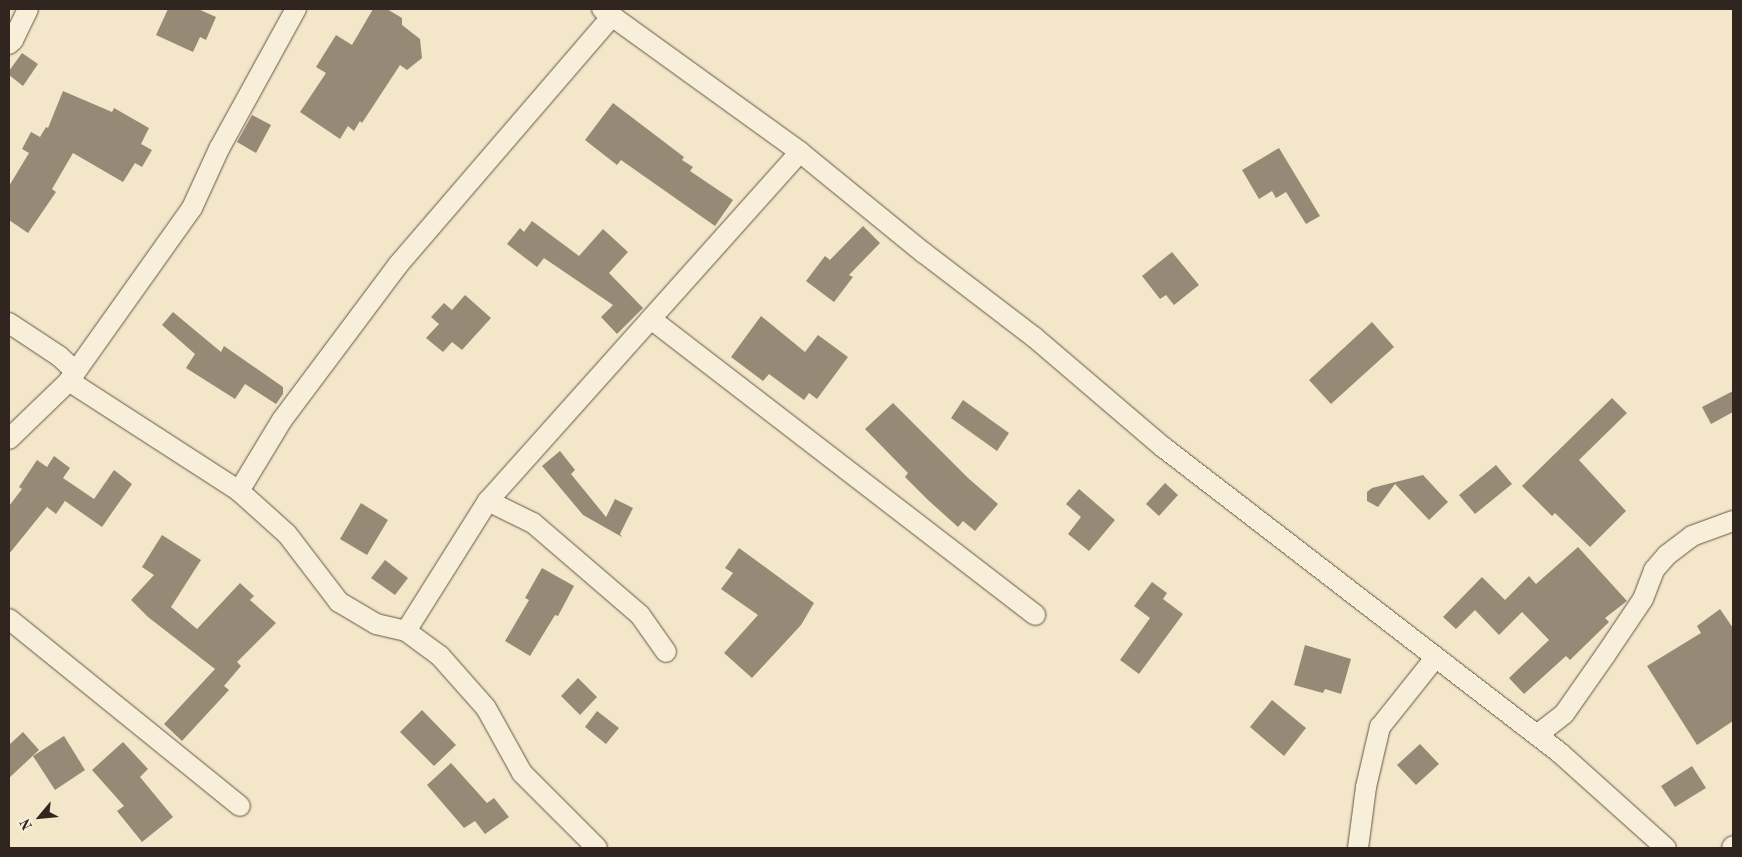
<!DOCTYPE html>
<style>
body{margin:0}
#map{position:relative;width:1742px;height:857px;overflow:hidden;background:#f4e6c8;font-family:"Old Standard TT",serif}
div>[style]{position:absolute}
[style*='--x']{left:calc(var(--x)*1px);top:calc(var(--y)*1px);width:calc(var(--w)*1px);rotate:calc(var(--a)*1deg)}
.building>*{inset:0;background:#968a77}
.roads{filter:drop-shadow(0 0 1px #625649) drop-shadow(0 0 1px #625649)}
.street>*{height:20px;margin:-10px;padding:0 10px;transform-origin:10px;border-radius:10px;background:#f8efdb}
span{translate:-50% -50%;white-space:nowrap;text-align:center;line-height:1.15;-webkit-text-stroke:4px #f8efdb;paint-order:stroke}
.frame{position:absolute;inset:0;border:10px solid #31261f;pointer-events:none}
.north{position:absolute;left:15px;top:792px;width:50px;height:50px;-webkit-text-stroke:4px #f8efdb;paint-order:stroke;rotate:242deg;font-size:14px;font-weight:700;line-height:20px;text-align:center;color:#31261f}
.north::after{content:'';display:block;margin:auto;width:18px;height:22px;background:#31261f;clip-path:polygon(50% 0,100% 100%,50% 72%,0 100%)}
</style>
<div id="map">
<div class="building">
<div style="clip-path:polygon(168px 9px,198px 9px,216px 17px,206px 40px,200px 37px,193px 52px,156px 35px)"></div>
<div style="clip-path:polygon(373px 9px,387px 9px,402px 18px,402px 25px,420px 39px,422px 58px,407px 70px,400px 65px,362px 123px,360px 121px,354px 131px,348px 126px,340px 139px,300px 112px,326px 73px,316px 67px,336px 35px,352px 45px)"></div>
<div style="clip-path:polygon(22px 53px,38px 64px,23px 86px,9px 75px,9px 71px)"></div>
<div style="clip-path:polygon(63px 91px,112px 112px,114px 108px,149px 128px,141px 144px,152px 150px,142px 167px,135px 163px,123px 182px,73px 153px,52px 189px,56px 192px,28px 233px,9px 220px,9px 186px,29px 153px,22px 149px,31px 132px,40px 137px,46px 127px,48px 128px)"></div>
<div style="clip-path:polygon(613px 103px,684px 157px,682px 160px,693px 167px,690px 171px,733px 200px,715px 226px,621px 160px,617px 165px,585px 140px)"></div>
<div style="clip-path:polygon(252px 115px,271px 125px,256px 153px,237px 142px)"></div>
<div style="clip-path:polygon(1279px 148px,1320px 216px,1306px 224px,1286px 192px,1276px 198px,1272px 191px,1259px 199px,1242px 170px)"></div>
<div style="clip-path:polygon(532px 221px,579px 256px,603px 229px,628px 252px,609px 273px,643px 308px,617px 334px,601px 317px,613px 305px,544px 258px,537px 267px,507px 244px,520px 228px,524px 232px)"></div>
<div style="clip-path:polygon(863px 226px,880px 243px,849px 275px,853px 277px,834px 302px,806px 281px,825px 256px,830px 260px)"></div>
<div style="clip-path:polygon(1172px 252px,1199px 285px,1174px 305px,1166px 295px,1160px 299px,1142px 276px)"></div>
<div style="clip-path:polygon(465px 295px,491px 318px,462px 350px,452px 342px,443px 352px,426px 338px,439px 324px,431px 317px,444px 303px,452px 310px)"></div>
<div style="clip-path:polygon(173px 312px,221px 352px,224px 346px,283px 387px,283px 394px,276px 404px,245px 384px,235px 399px,186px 368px,195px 354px,162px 325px)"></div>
<div style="clip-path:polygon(761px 316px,805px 352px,818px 335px,848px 357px,817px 399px,809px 393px,804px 400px,769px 374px,763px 381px,731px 357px)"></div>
<div style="clip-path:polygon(1372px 322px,1394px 347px,1331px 404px,1309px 380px)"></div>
<div style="clip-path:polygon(1733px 391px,1733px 412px,1711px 424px,1702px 407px)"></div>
<div style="clip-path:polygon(1612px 398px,1627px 413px,1579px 460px,1626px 511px,1590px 547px,1555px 513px,1552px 516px,1522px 486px)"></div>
<div style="clip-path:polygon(963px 400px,1009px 433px,997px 451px,951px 418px)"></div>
<div style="clip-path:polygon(893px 403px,968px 478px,998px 504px,975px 531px,963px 521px,958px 527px,928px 500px,905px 477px,908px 473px,865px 429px)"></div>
<div style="clip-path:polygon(560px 451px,575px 470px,571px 474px,606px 517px,615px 499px,633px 508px,620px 534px,622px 537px,583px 515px,542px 466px)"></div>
<div style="clip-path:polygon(54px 456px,70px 468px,63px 478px,94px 499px,114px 470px,132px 484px,102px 527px,65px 501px,56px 514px,47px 507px,9px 554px,9px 506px,22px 489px,19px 487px,37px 460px,47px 467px)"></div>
<div style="clip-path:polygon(1496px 465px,1512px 484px,1475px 514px,1459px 495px)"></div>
<div style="clip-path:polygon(1423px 475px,1448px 502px,1429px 520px,1395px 484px,1378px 507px,1367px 501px,1367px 492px,1372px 488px)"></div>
<div style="clip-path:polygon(1165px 483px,1178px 495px,1159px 516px,1146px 504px)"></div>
<div style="clip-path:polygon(1079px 489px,1115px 520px,1089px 551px,1068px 534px,1081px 517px,1066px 504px)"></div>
<div style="clip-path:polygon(361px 503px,388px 520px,367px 555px,340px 539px)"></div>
<div style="clip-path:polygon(162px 535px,201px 560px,171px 607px,197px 629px,240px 583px,254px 596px,250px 600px,276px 623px,237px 662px,241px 666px,224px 686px,229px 690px,182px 741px,164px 724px,215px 669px,148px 617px,131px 600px,154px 575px,142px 567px)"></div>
<div style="clip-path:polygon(1578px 547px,1627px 601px,1605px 618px,1609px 622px,1570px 660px,1566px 656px,1524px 694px,1509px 678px,1549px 640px,1522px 612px,1499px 635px,1475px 610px,1456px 629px,1443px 617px,1482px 577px,1505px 600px,1529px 576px,1536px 584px)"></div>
<div style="clip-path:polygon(739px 548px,814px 603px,801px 625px,752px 678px,724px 653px,758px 615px,721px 589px,733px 573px,725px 568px)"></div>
<div style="clip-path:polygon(385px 560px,408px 578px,395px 595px,371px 578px)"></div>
<div style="clip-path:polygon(542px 568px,574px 586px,558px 616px,555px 615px,530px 656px,505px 641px,529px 600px,525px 598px)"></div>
<div style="clip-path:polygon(1152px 582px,1167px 593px,1163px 599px,1183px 614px,1139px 674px,1120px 660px,1150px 618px,1134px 606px)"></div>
<div style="clip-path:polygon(1720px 609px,1733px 628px,1733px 721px,1697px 745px,1647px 666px,1701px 633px,1697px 626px)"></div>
<div style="clip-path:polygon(1305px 645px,1351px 659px,1341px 694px,1325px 689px,1323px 693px,1294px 685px)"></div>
<div style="clip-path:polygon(578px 678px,597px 697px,580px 715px,561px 696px)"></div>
<div style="clip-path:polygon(1272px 700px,1306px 728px,1284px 756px,1250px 727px)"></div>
<div style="clip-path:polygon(422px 710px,456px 745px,434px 766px,400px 732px)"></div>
<div style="clip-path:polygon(597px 711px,619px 728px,606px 744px,585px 727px)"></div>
<div style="clip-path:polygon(23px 732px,39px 750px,9px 778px,9px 745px)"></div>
<div style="clip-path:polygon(64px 736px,85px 770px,55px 790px,33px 756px)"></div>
<div style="clip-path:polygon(123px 742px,148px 769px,140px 777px,173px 817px,142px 842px,117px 811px,124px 806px,92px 770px)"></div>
<div style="clip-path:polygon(1420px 744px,1439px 764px,1416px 785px,1397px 765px)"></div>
<div style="clip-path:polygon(451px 763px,487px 803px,494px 798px,509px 817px,485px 834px,475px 821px,464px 828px,427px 785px)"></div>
<div style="clip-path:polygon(1692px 766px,1706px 788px,1675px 807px,1661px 786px)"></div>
</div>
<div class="roads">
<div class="street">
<div style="--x:602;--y:9;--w:244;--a:35.8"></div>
<div style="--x:800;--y:152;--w:160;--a:39.2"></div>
<div style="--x:924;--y:253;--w:138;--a:37.4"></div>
<div style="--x:1034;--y:337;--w:170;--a:40.5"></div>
<div style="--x:1163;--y:447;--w:501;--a:37.62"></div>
<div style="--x:1560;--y:753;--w:142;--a:41.9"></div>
<div style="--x:9;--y:44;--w:6;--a:-45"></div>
<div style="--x:13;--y:40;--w:34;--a:-64"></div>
<div style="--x:651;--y:319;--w:485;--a:37.6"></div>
<div style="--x:9;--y:323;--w:60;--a:33.4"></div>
<div style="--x:59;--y:356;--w:23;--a:43"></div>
<div style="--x:69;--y:381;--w:202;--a:32.9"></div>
<div style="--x:239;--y:491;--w:64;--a:41.9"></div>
<div style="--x:287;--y:534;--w:86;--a:52.6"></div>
<div style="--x:339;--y:602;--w:43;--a:30.7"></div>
<div style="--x:376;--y:624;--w:31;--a:13"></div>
<div style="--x:406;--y:631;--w:42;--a:36.3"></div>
<div style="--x:440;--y:656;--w:69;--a:48.5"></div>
<div style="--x:486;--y:708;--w:74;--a:61"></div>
<div style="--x:522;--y:773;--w:106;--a:45"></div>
<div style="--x:9;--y:439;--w:83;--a:-44"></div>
<div style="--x:69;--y:381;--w:212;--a:-54.6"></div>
<div style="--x:192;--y:208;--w:65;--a:-65.4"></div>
<div style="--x:219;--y:149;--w:160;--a:-61.2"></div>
<div style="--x:239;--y:491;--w:83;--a:-58.8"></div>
<div style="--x:282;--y:420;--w:194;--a:-53.2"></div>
<div style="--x:398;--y:265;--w:328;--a:-49.3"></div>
<div style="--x:488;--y:501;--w:50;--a:26.1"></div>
<div style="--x:533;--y:523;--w:141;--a:40.7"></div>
<div style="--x:640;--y:615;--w:45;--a:54.9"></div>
<div style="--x:9;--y:619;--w:297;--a:39"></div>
<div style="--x:406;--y:631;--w:154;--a:-57.8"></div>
<div style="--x:488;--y:501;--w:468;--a:-48.2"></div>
<div style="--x:1537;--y:735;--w:34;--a:-38"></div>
<div style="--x:1564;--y:714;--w:73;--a:-55"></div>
<div style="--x:1606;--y:654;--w:66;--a:-56.1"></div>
<div style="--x:1643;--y:599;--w:31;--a:-69"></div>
<div style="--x:1654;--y:570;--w:20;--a:-49"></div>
<div style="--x:1667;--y:555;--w:31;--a:-37"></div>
<div style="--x:1692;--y:536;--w:44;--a:-20.1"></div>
<div style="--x:1358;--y:848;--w:62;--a:-82.5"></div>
<div style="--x:1366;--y:787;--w:62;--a:-76.9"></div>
<div style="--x:1380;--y:727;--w:88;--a:-51.4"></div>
<div style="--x:1732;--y:848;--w:2;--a:-63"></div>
</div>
</div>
<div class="frame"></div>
<div class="north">N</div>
</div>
